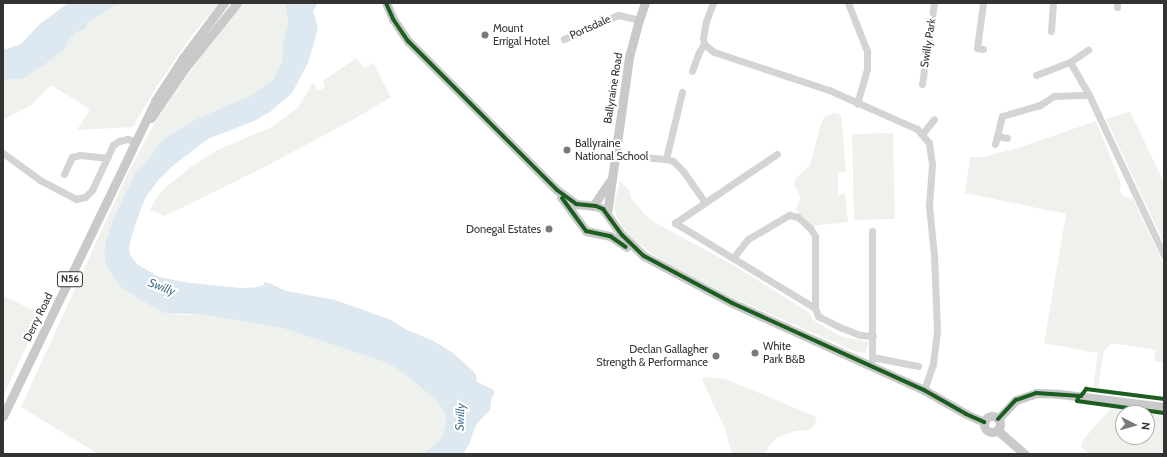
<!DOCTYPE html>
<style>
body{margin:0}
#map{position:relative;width:1167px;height:457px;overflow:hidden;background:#fff;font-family:Cabin,sans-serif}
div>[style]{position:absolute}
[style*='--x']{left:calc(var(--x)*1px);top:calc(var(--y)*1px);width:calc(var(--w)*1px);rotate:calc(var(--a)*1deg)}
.green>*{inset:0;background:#eff2ec}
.water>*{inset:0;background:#dde8f0}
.minor>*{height:7px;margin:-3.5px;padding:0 3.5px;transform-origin:3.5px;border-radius:3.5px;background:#d4d4d4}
.major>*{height:9px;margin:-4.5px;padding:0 4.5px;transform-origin:4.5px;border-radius:4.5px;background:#c9c9c9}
.major>.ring{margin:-4.5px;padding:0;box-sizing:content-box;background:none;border:9px solid #c9c9c9;border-radius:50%}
.cycleway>*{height:4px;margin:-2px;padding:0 2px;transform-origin:2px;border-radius:2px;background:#1b5e20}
.dots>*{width:11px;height:11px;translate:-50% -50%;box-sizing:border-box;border:2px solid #fff;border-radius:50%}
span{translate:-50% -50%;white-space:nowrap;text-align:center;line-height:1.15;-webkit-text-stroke:4px #fff;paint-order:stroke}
.shield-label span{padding:1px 3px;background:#fff;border:1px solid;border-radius:3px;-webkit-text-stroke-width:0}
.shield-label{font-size:10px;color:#333;font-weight:700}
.street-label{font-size:11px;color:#333}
.poi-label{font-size:11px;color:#333}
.left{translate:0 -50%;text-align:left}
.right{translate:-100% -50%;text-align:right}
.water-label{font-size:12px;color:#48718e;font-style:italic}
.frame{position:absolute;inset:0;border:4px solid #333;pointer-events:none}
.north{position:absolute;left:1115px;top:405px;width:40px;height:40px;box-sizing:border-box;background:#fff;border:1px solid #adadad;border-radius:50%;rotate:96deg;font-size:11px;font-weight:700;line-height:16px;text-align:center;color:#333}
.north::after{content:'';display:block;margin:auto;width:14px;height:18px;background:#7a7a7a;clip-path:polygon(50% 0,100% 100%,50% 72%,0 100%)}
</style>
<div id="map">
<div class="green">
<div style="clip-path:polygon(119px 3px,219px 3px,190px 38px,157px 86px,133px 127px,77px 130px,90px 109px,51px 85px,31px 105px,3px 120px,3px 80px,22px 79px,65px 49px,68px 41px,76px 32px,86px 29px,87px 23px,93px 18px)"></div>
<div style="clip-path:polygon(244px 3px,285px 3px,288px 24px,283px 41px,282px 61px,273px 80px,250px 96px,163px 139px,146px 163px,136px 172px,114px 217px,106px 241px,104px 254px,107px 267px,113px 274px,176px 315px,205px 315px,282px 328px,387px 363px,402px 372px,437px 401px,445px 414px,446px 424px,441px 439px,423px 454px,98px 454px,21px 407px,127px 175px,154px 124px,218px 31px)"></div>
<div style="clip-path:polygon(356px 58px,365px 68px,373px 63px,391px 97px,356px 118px,276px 161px,165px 216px,150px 210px,156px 198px,165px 188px,189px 168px,217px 150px,272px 127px,298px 107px,313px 83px,318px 91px,325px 87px,323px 81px)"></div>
<div style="clip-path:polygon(1130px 112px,1164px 182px,1164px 243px,1106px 119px)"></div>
<div style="clip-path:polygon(834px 113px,841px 115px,846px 171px,838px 173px,838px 196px,845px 193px,848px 222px,812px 226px,796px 210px,801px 197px,793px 184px,797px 177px,810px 165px,820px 127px,824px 117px)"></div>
<div style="clip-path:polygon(1096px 121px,1121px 183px,1120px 191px,1124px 197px,1133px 199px,1164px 265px,1164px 363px,1154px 361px,1156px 350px,1111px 343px,1104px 351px,1098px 388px,1093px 387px,1098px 353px,1044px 343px,1066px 214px,965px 193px,970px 157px,983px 157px,1018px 148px)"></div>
<div style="clip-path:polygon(893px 133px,895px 219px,854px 220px,852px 134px)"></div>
<div style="clip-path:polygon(620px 181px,629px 190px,631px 198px,645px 215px,654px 222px,735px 266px,808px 312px,813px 320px,840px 336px,869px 342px,865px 353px,857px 352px,729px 296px,672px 267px,631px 239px,616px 216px,614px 204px)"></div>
<div style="clip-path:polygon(3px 296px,42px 314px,3px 396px)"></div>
<div style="clip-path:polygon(705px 377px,725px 379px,817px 417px,814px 426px,809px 430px,795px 431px,776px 438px,768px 448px,766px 454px,733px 454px,729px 445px,726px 431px,702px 380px)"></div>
<div style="clip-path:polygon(1111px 408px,1145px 413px,1123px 413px,1123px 437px,1147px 437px,1147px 413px,1164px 415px,1164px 454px,1089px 454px,1081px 447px,1083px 440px)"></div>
</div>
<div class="water">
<div style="clip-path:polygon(68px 3px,119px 3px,87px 23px,86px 29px,76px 32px,68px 41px,65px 49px,45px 64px,22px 79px,3px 80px,3px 50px,21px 44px,40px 24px)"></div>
<div style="clip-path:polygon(285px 3px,318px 3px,313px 12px,318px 27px,313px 46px,308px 63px,292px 93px,270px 112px,254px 121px,208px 139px,175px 164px,159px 179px,146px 197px,140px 211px,131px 238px,129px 248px,130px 255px,137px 264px,159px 277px,190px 283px,242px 288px,259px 287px,264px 285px,264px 282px,269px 283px,286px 291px,335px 300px,369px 312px,391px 320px,407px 330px,432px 340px,453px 353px,472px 370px,476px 375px,477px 382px,494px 390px,494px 395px,492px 396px,490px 410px,476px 425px,469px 444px,463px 454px,423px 454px,441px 439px,446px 424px,445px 414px,437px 401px,402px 372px,387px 363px,282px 328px,205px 315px,165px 313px,146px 303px,121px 287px,107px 267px,104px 254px,106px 241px,114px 217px,136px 172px,146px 163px,163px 139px,197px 119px,250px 96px,273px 80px,282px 61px,283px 41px,288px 24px)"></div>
</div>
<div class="minor">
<div style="--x:713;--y:3;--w:19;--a:111"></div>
<div style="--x:706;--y:21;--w:17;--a:100"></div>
<div style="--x:703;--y:38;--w:6;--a:81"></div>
<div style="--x:704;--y:44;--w:13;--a:39"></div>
<div style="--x:714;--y:52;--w:121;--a:18.3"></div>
<div style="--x:829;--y:90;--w:96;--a:23.9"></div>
<div style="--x:917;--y:129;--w:18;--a:49"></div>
<div style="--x:929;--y:143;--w:21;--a:82"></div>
<div style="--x:932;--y:164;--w:42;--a:94.1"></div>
<div style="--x:929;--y:206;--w:49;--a:84.2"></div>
<div style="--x:934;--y:255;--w:76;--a:87.7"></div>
<div style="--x:937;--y:331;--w:33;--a:97"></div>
<div style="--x:933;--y:364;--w:28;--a:109"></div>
<div style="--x:848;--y:3;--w:52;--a:68.4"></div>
<div style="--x:867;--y:51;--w:18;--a:90"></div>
<div style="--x:867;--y:69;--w:36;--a:106"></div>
<div style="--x:1117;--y:3;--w:4;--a:90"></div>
<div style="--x:1051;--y:31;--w:28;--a:-86"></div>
<div style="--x:564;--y:39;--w:59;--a:-24"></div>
<div style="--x:618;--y:15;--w:22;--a:13"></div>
<div style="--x:983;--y:49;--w:6;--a:-171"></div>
<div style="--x:977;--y:48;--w:45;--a:-82.4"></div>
<div style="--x:1070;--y:62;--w:38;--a:60"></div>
<div style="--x:692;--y:71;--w:20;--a:-70"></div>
<div style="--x:699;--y:52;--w:9;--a:-58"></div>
<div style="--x:1036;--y:75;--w:36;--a:-21"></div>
<div style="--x:1070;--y:62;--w:22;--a:-34"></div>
<div style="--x:922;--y:84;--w:82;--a:-81.6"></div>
<div style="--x:922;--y:134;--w:19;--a:-51"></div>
<div style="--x:997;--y:136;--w:10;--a:11"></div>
<div style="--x:995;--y:144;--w:29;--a:-76"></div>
<div style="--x:1002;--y:116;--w:40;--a:-16"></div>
<div style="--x:1040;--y:105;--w:17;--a:-33"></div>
<div style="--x:1054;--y:96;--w:35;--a:-2"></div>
<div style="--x:1089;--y:95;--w:177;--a:64.9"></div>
<div style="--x:3;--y:153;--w:46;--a:36.1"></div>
<div style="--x:40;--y:180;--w:41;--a:27.8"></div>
<div style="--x:76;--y:199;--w:9;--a:-13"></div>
<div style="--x:85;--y:197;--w:10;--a:-45"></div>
<div style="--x:92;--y:190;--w:50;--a:-65"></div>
<div style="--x:113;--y:145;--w:7;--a:-34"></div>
<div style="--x:119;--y:141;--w:8;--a:-14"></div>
<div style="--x:127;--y:139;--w:9;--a:13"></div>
<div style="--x:615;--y:155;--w:51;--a:4.5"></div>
<div style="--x:666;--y:159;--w:7;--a:16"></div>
<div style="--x:673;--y:161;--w:14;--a:45"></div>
<div style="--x:683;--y:171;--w:37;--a:55"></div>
<div style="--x:666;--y:159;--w:69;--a:-76.6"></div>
<div style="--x:64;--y:174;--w:19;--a:-65"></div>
<div style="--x:72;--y:157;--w:8;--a:-14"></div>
<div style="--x:80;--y:155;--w:27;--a:6"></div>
<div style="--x:872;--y:231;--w:126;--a:90"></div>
<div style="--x:733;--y:258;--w:24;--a:-52"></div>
<div style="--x:748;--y:239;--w:48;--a:-30.3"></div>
<div style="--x:789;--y:215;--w:9;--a:13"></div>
<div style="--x:798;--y:217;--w:16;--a:43"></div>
<div style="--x:810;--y:228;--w:9;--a:58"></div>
<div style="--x:815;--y:236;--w:72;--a:90"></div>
<div style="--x:815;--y:308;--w:164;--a:-148.7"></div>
<div style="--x:675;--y:223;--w:123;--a:-34.1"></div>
<div style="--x:815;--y:308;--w:9;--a:69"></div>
<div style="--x:818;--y:316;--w:25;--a:27"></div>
<div style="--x:840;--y:327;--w:22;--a:22"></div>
<div style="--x:860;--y:335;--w:13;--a:4"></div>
<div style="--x:872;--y:360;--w:3;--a:-90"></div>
<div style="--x:872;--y:357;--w:47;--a:11.1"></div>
</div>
<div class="major">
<div style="--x:386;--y:3;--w:17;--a:66"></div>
<div style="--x:393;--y:19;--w:27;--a:56"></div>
<div style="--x:408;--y:41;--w:211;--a:45"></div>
<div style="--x:557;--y:190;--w:24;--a:36"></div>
<div style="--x:576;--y:204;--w:20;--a:6"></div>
<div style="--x:596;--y:206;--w:8;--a:23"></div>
<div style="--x:603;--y:209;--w:32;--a:54"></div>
<div style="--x:622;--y:235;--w:30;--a:44"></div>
<div style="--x:644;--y:256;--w:100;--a:28.1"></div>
<div style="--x:732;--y:303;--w:211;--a:24.4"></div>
<div style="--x:924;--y:390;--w:48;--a:29.7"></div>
<div style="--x:966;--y:414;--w:20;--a:24"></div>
<div style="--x:151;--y:118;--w:60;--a:-55.8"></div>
<div style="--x:185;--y:68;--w:83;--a:-51.3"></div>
<div style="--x:561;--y:197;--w:42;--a:53.7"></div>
<div style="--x:586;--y:231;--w:25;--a:12"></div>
<div style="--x:610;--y:236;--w:20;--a:33"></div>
<div style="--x:593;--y:206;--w:29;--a:-56"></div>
<div style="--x:607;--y:214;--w:159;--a:-82"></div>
<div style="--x:629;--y:57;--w:38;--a:-75"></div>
<div style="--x:639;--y:20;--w:18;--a:-71"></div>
<div style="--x:3;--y:416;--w:350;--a:-64.2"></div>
<div style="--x:155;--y:101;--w:51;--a:-56.9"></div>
<div style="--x:183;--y:58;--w:69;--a:-53.3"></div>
<div class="ring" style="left:984px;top:416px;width:7px;height:7px"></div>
<div style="--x:998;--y:419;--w:26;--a:-47"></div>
<div style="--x:1016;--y:400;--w:21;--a:-19"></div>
<div style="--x:1036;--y:393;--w:24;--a:2"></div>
<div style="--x:1060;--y:394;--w:105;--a:7.1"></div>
<div style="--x:997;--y:430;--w:37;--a:41"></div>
</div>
<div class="cycleway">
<div style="--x:386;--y:3;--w:17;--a:66"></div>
<div style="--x:393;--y:19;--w:27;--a:56"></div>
<div style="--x:408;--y:41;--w:211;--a:45"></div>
<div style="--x:557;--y:190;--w:24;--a:36"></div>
<div style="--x:576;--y:204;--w:20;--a:6"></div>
<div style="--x:596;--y:206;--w:8;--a:23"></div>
<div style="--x:603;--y:209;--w:32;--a:54"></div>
<div style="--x:622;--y:235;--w:30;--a:44"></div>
<div style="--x:644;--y:256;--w:100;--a:28.1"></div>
<div style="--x:732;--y:303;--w:211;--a:24.4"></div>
<div style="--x:924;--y:390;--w:48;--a:29.7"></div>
<div style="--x:966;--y:414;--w:20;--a:24"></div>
<div style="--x:562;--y:198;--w:41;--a:54"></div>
<div style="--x:586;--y:231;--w:25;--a:12"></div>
<div style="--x:610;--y:236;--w:19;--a:35"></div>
<div style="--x:1079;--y:396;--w:5;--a:112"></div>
<div style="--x:1077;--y:401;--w:88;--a:7.9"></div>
<div style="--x:998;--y:419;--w:26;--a:-47"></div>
<div style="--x:1016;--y:400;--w:21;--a:-19"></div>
<div style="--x:1036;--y:393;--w:45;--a:3.8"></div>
<div style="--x:1081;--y:396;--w:9;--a:-54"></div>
<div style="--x:1086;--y:389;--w:79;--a:7.3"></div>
</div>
<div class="dots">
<div style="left:485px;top:35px;background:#7a7a7a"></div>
<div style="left:567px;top:150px;background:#7a7a7a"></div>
<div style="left:549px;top:229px;background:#7a7a7a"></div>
<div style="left:755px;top:353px;background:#7a7a7a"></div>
<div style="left:716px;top:356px;background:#7a7a7a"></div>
</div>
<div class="shield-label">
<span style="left:70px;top:279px">N56</span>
</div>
<div class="street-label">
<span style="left:590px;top:27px;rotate:-24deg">Portsdale</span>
<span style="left:928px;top:43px;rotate:-81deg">Swilly Park</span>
<span style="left:613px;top:88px;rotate:-81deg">Ballyraine Road</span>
<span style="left:38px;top:317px;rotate:-64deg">Derry Road</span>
</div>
<div class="poi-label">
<span class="left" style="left:493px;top:35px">Mount<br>Errigal Hotel</span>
<span class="left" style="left:575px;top:150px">Ballyraine<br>National School</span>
<span class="right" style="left:541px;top:229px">Donegal Estates</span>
<span class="left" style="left:763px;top:353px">White<br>Park B&amp;B</span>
<span class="right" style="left:708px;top:356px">Declan Gallagher<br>Strength &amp; Performance</span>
</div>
<div class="water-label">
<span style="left:162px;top:287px;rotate:21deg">Swilly</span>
<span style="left:460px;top:417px;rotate:-88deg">Swilly</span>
</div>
<div class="frame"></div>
<div class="north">N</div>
</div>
